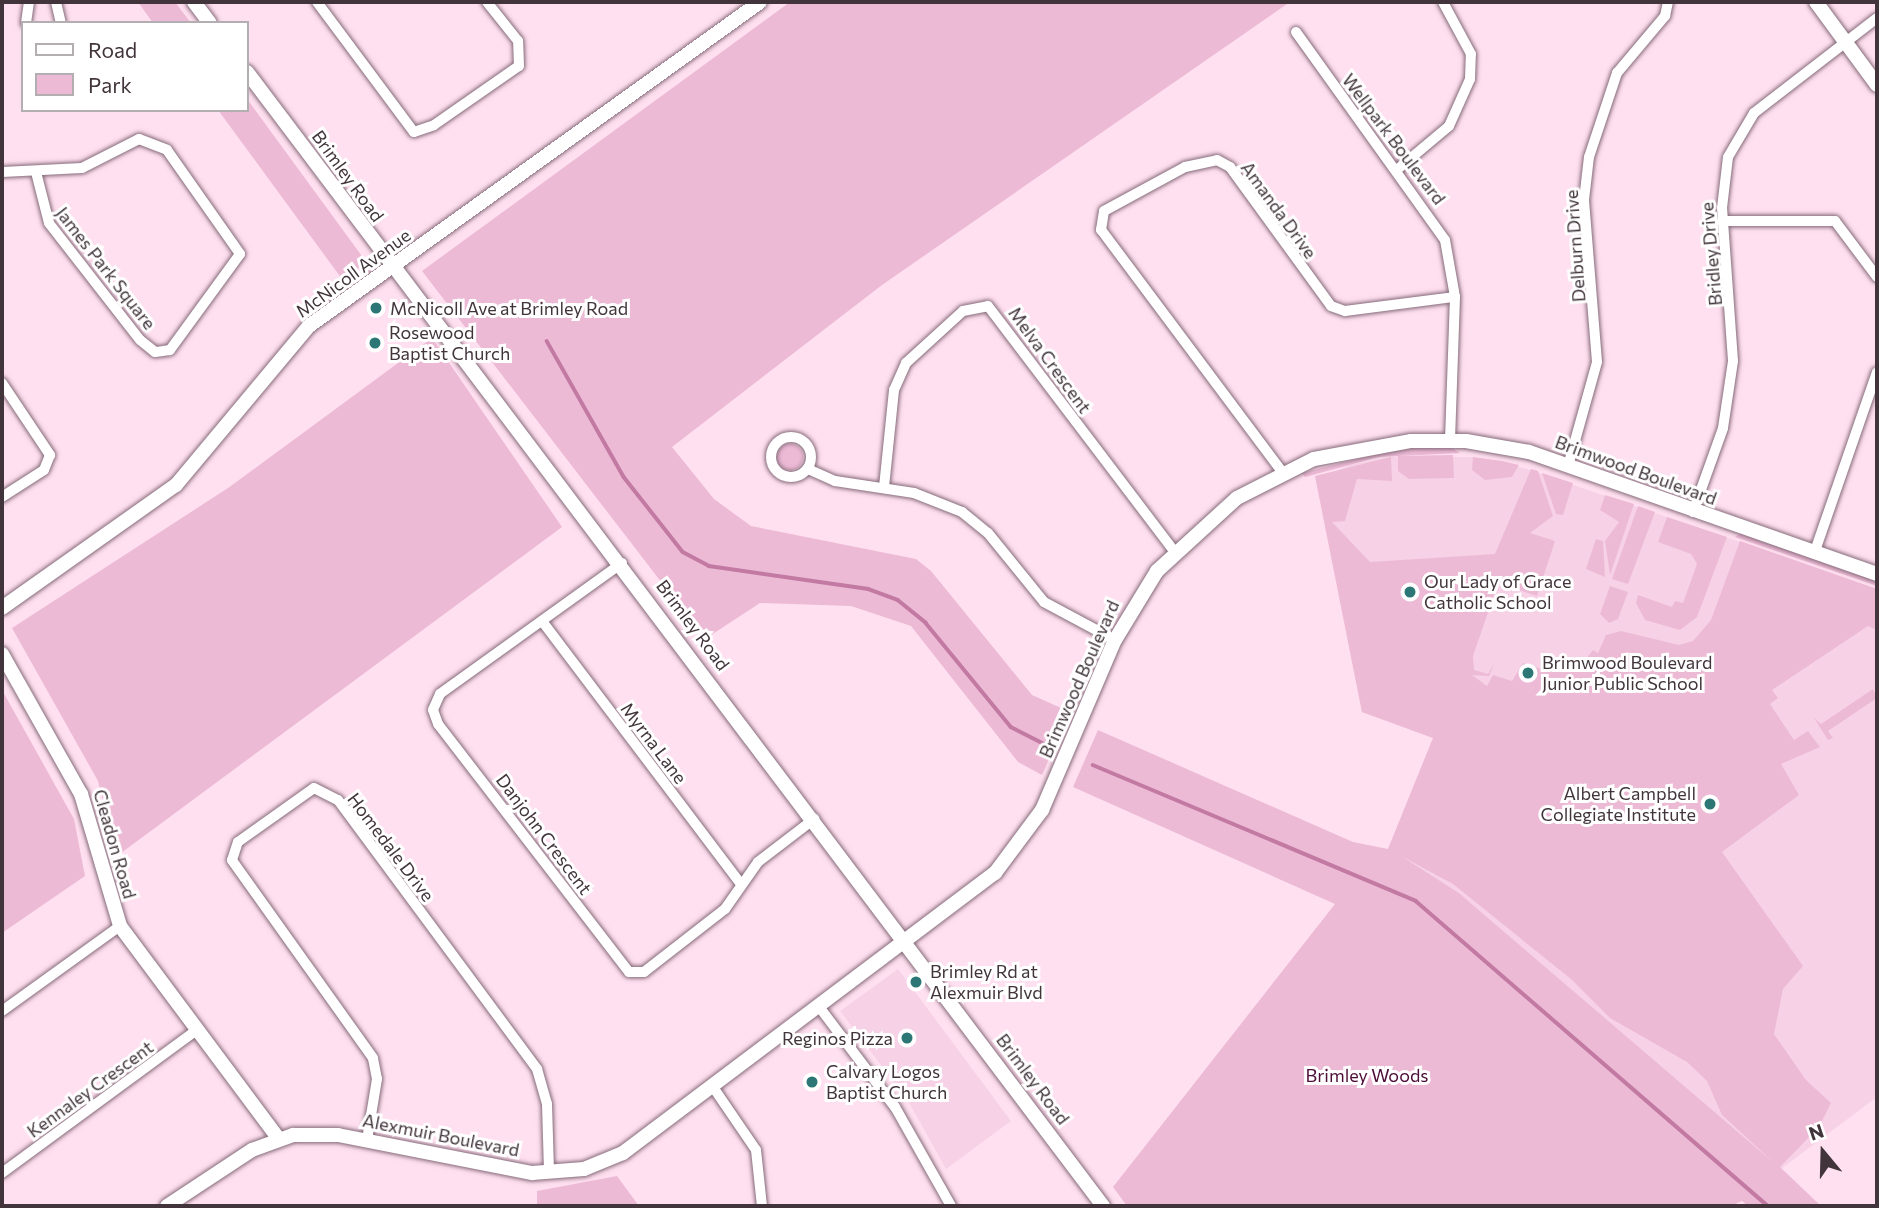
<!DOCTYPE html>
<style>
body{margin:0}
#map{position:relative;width:1879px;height:1208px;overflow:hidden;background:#ffe0f0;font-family:Commissioner,sans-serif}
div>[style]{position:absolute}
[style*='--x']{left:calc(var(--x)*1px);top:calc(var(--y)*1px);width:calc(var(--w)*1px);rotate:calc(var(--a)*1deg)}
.built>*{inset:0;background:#f7d2e6}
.green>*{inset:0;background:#edbad6}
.round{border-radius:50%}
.stream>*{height:3.5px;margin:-1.75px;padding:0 1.75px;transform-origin:1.75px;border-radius:1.75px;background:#c27aa3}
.roads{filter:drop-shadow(0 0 2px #866b7a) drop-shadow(0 0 2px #866b7a)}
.street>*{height:10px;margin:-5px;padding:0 5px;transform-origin:5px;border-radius:5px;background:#fff}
.street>.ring{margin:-5px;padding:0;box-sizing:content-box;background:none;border:10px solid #fff;border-radius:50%}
.secondary>*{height:14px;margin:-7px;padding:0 7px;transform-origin:7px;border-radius:7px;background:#fff}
.dots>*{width:19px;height:19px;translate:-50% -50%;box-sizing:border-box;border:4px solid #fff;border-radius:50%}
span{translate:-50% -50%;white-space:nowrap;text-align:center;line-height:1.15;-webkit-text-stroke:6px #fff;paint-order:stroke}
.street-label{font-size:18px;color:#41353b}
.poi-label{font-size:18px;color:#41353b}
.left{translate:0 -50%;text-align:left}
.right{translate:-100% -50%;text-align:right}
.park-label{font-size:18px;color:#4e0c38}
.frame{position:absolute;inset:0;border:4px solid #41353b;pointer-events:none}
.legend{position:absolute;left:21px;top:21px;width:228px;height:91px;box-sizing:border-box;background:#fff;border:2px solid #b3aeb1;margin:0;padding:9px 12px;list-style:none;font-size:21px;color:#41353b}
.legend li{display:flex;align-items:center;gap:14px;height:35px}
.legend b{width:35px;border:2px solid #b3aeb1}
.north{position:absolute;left:1788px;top:1117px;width:70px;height:70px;-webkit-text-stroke:5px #fff;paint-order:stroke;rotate:341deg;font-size:19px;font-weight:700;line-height:28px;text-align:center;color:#41353b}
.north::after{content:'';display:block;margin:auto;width:24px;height:32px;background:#41353b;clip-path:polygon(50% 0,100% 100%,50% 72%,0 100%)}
</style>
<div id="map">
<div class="built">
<div style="clip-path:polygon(1391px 457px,1473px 457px,1527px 469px,1877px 589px,1877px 1097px,1781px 1169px,1459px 893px,1388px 849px,1433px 738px,1362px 712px,1316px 481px,1350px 465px)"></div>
<div style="clip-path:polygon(898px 969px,1011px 1121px,946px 1169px,908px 1101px,840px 1011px)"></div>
</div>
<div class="green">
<div style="clip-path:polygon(138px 2px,175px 2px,191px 23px,153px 23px)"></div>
<div style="clip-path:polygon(790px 2px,1290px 2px,882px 285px,672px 447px,714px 499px,751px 526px,916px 559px,931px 571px,1032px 695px,1070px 712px,1042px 775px,1018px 762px,911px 626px,851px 606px,760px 603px,705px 639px,422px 271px)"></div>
<div style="clip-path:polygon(247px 99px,367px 263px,342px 279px,218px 110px,247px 110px)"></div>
<div style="clip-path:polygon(432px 338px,562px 527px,117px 856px,98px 781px,12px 628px,228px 488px)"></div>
<div class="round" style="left:777px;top:444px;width:26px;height:26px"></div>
<div style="clip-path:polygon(1402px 448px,1452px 448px,1460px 453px,1379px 457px,1305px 477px,1302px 473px)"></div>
<div style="clip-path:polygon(1453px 455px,1454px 478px,1409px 479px,1398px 471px,1398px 456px)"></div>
<div style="clip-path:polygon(evenodd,1391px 457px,1392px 481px,1357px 479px,1345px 521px,1332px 522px,1370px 562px,1495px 554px,1531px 469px,1538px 471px,1553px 516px,1530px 533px,1555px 541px,1537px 596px,1498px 583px,1473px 656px,1474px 670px,1488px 674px,1494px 664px,1489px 676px,1472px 675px,1487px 686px,1493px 675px,1512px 681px,1523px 663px,1547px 671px,1550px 663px,1579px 668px,1593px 650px,1598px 653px,1606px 635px,1621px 631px,1679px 645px,1693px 641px,1711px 620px,1740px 541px,1877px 589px,1877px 630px,1868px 626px,1772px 690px,1778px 698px,1770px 704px,1794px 740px,1808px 731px,1820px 747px,1781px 764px,1799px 795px,1722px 852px,1803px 966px,1783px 989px,1774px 1034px,1806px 1080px,1831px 1103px,1819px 1127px,1780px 1167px,1821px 1206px,1748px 1206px,1742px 1201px,1731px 1206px,1127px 1206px,1113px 1187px,1335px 904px,1073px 787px,1098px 730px,1353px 842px,1388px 849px,1433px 738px,1362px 712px,1315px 476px,1391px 457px,1401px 856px,1453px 884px,1571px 979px,1610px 1018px,1687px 1062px,1707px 1081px,1722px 1115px,1773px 1162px,1459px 893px,1401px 856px)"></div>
<div style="clip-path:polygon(1473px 457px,1502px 461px,1519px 465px,1512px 477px,1485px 480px,1472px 470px)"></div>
<div style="clip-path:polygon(1542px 473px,1573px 483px,1563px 515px,1556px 514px)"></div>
<div style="clip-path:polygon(1605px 495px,1634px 504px,1610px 575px,1605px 541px,1619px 522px,1600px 510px)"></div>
<div style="clip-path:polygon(1638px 506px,1655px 512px,1628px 584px,1612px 579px)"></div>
<div style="clip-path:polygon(1667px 517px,1727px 537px,1697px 617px,1680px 630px,1645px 620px,1636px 603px,1638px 595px,1672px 607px,1675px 601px,1683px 603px,1697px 564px,1691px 554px,1658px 542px)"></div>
<div style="clip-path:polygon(1741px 533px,1877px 581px,1877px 586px,1735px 537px)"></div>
<div style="clip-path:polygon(1596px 539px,1603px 541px,1605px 577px,1586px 569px)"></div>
<div style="clip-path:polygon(1610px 586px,1628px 592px,1618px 619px,1609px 623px,1600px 614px)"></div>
<div style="clip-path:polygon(1873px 689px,1877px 698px,1828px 731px,1833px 738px,1828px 740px,1814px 718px,1821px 724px)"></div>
<div style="clip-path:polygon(2px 690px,74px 819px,85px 876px,2px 933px)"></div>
<div style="clip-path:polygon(617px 1176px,639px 1206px,537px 1206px,537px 1191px)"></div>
</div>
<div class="stream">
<div style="--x:547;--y:341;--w:156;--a:60.5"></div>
<div style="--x:624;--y:477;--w:95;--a:51.8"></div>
<div style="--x:683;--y:552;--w:30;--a:28"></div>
<div style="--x:709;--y:566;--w:161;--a:8.2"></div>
<div style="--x:868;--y:589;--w:32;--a:20"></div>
<div style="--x:898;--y:600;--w:36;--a:39"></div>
<div style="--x:926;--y:623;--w:134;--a:50.7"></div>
<div style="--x:1011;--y:727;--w:37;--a:27"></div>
<div style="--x:1093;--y:765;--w:350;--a:22.8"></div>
<div style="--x:1416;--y:901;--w:466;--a:40.9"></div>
</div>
<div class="roads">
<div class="street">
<div style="--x:56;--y:2;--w:22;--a:77"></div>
<div style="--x:317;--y:2;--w:162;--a:53.3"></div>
<div style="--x:414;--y:132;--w:21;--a:-19"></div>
<div style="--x:434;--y:125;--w:103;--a:-34.8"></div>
<div style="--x:519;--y:66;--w:25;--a:-92"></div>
<div style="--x:518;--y:41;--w:50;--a:-128.5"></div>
<div style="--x:26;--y:23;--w:21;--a:-82"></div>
<div style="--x:1296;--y:32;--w:256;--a:54.4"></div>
<div style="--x:1445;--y:240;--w:58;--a:80"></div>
<div style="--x:1455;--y:297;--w:143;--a:92"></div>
<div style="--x:1399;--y:168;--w:65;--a:-40"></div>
<div style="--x:1449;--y:126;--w:51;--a:-65.9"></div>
<div style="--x:1470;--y:79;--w:25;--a:-88"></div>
<div style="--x:1471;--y:54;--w:59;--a:-118.3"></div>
<div style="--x:2;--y:172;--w:80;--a:-2.9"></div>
<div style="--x:82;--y:168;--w:64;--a:-27"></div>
<div style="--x:139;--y:139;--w:30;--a:21"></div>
<div style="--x:167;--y:150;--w:127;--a:54.9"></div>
<div style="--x:240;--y:254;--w:119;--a:126.1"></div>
<div style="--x:170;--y:350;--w:15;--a:172"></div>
<div style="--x:155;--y:352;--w:19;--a:-141"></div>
<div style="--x:140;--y:340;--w:148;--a:-127.9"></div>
<div style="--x:49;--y:223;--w:53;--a:-104.3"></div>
<div style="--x:1722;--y:221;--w:113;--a:0"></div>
<div style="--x:1835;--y:221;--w:70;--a:53.1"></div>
<div style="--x:2;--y:383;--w:87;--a:56.3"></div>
<div style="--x:50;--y:455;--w:16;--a:112"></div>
<div style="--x:44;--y:470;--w:50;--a:147.3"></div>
<div class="ring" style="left:771px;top:437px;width:30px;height:30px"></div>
<div style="--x:1568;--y:466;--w:108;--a:-74.4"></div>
<div style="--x:1597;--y:362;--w:163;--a:-94.6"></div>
<div style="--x:1584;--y:200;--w:43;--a:-83.4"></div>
<div style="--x:1589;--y:157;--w:89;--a:-71.6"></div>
<div style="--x:1617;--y:73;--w:75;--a:-49.9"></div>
<div style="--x:1665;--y:16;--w:14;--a:-78"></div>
<div style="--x:808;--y:469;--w:30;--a:24"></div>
<div style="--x:835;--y:481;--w:80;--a:8.6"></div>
<div style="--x:914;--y:493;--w:52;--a:21.6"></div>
<div style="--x:962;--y:512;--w:33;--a:39"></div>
<div style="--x:988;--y:533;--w:89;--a:50.9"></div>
<div style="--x:1044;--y:602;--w:81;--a:28.2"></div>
<div style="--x:1283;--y:473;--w:304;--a:-126.8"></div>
<div style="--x:1101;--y:230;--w:19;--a:-81"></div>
<div style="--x:1104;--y:211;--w:92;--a:-28.5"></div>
<div style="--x:1185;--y:167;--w:33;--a:-12"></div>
<div style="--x:1217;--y:160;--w:15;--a:28"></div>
<div style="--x:1230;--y:167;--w:172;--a:54"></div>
<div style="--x:1331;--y:306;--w:15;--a:20"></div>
<div style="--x:1345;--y:311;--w:111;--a:-7.3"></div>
<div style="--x:884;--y:487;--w:98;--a:-84.1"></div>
<div style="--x:894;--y:390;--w:30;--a:-66"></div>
<div style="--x:906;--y:363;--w:77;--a:-42.4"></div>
<div style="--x:963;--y:311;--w:25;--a:-11"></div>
<div style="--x:988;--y:306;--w:308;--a:52.8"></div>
<div style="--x:1693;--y:512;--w:89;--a:-70.3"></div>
<div style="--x:1723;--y:428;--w:68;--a:-81.5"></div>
<div style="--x:1733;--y:361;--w:153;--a:-94.1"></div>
<div style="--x:1722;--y:208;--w:51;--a:-83.3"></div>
<div style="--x:1728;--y:157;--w:51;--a:-59.4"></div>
<div style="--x:1754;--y:113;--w:155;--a:-37.7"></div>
<div style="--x:1815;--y:551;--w:189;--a:-70.9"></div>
<div style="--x:622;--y:563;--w:224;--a:144.3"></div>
<div style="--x:440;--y:694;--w:17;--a:114"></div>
<div style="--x:433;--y:710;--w:15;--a:70"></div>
<div style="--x:438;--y:724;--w:313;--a:52.4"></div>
<div style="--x:629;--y:972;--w:15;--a:0"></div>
<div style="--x:644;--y:972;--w:103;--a:-37.9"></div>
<div style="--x:725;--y:909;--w:57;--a:-54.9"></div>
<div style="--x:758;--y:862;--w:71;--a:-37.5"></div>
<div style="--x:542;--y:621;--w:330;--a:52.9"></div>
<div style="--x:820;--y:1008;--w:124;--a:52.9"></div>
<div style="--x:895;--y:1107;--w:114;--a:60.5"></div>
<div style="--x:2;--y:1011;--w:145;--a:-35.8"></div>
<div style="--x:713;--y:1087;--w:76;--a:55.7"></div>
<div style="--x:756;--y:1150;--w:56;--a:83.9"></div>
<div style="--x:367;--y:1140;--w:62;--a:-80.7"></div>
<div style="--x:377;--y:1079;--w:21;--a:-101"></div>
<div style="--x:373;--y:1058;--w:243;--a:-125.5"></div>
<div style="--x:232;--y:860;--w:19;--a:-72"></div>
<div style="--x:238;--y:842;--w:93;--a:-35.4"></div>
<div style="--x:314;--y:788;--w:27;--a:27"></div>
<div style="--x:338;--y:800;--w:335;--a:53.5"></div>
<div style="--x:537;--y:1069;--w:36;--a:74"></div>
<div style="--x:547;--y:1104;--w:68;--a:88.3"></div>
<div style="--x:2;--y:1173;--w:242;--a:-36.3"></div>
</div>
<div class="secondary">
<div style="--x:194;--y:2;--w:26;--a:53"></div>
<div style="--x:1816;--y:2;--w:103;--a:53.7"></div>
<div style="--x:247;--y:72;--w:1421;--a:52.95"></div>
<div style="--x:2;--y:608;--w:213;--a:-35.3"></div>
<div style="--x:176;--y:485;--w:207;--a:-50.1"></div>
<div style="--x:309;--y:326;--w:555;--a:-35.69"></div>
<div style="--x:2;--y:654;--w:161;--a:60.6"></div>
<div style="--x:81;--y:794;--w:138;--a:73.5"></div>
<div style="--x:120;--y:926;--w:264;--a:53.3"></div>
<div style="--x:167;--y:1206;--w:102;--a:-33.4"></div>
<div style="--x:252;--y:1150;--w:44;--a:-20.1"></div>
<div style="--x:293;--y:1135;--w:45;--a:0"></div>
<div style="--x:338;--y:1135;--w:198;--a:11.1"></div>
<div style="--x:532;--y:1173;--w:52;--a:-4.4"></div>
<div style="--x:584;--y:1169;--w:42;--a:-22.3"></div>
<div style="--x:623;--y:1153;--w:466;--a:-37"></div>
<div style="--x:995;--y:873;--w:79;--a:-53.3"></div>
<div style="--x:1042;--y:810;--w:185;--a:-66.8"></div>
<div style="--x:1115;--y:640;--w:81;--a:-58.7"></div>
<div style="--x:1157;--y:571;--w:108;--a:-42.4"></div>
<div style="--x:1237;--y:498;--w:86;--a:-26.9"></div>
<div style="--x:1314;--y:459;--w:99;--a:-10.5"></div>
<div style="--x:1411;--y:441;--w:55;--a:0"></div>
<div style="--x:1466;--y:441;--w:64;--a:9.9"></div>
<div style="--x:1529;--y:452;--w:369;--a:19.3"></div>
</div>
</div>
<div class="dots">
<div style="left:376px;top:308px;background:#2c7675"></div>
<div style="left:375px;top:343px;background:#2c7675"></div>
<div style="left:1410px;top:592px;background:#2c7675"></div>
<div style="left:1528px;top:673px;background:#2c7675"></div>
<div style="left:1710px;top:804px;background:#2c7675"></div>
<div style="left:916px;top:982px;background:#2c7675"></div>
<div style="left:907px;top:1038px;background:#2c7675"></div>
<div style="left:812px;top:1082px;background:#2c7675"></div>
</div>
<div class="street-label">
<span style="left:1394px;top:139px;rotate:53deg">Wellpark Boulevard</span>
<span style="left:348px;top:176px;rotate:54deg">Brimley Road</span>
<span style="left:1279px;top:210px;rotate:54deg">Amanda Drive</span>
<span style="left:1575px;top:246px;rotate:-94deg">Delburn Drive</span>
<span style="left:1711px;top:254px;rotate:-95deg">Bridley Drive</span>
<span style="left:106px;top:268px;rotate:52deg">James Park Square</span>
<span style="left:353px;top:273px;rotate:-36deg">McNicoll Avenue</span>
<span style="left:1050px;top:360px;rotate:54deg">Melva Crescent</span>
<span style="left:1636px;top:470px;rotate:20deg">Brimwood Boulevard</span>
<span style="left:693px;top:625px;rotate:53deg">Brimley Road</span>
<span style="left:1079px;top:679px;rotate:-66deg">Brimwood Boulevard</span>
<span style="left:654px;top:743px;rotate:53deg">Myrna Lane</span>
<span style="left:544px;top:834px;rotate:53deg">Danjohn Crescent</span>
<span style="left:115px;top:844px;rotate:74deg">Cleadon Road</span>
<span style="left:391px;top:847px;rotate:53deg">Homedale Drive</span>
<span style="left:1033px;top:1079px;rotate:53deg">Brimley Road</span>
<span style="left:90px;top:1089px;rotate:-36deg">Kennaley Crescent</span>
<span style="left:441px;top:1135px;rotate:11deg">Alexmuir Boulevard</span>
</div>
<div class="poi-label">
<span class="left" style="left:390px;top:308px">McNicoll Ave at Brimley Road</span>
<span class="left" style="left:389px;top:343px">Rosewood<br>Baptist Church</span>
<span class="left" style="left:1424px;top:592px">Our Lady of Grace<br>Catholic School</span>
<span class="left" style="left:1542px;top:673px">Brimwood Boulevard<br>Junior Public School</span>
<span class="right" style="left:1696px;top:804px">Albert Campbell<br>Collegiate Institute</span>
<span class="left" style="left:930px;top:982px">Brimley Rd at<br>Alexmuir Blvd</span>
<span class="right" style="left:893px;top:1038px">Reginos Pizza</span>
<span class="left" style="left:826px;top:1082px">Calvary Logos<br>Baptist Church</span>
</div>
<div class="park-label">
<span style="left:1367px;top:1075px">Brimley Woods</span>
</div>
<div class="frame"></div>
<ul class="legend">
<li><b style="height:9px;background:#fff"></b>Road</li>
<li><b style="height:19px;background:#edbad6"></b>Park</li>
</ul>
<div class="north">N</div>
</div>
